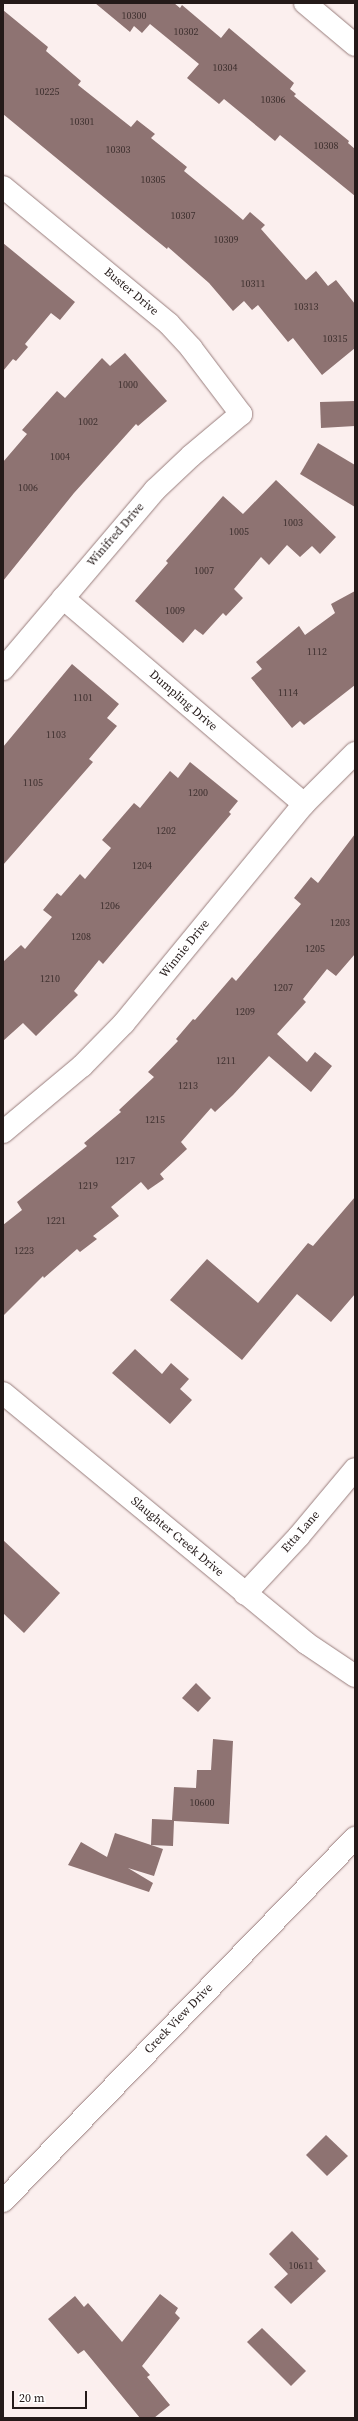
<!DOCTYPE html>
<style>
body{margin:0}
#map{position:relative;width:358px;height:2421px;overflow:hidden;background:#fbefee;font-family:"Source Serif 4",serif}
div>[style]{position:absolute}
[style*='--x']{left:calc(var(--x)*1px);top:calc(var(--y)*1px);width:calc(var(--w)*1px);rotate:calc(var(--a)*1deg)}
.building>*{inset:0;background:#8e7372}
.roads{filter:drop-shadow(0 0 1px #987d7c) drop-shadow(0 0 1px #987d7c)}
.minor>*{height:22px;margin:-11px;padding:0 11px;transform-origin:11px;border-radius:11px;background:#fff}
.tertiary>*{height:22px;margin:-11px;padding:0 11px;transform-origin:11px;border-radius:11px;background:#fff}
span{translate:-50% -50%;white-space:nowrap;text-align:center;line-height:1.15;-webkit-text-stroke:3px #fff;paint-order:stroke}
.number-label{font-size:10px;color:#3e302f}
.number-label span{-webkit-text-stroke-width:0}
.street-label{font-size:12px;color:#241a19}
.frame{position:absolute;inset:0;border:4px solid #241a19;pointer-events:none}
.scale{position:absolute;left:12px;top:2391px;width:75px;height:18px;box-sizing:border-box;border:2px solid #241a19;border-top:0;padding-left:5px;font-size:12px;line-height:14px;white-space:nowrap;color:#241a19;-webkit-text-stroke:3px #fff;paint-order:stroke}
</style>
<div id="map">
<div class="building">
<div style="clip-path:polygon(95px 3px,174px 3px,180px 8px,182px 5px,221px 38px,229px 28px,294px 83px,290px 89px,296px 94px,294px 96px,349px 141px,348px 143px,355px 149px,355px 196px,280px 135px,275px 141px,224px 99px,219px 104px,187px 78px,199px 64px,150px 24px,142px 33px,134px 26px,130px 32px)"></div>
<div style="clip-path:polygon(3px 10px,48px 47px,46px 51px,81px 81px,78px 85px,131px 127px,137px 120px,155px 134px,151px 138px,187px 167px,184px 171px,229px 208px,243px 220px,250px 212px,265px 225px,261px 229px,306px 280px,316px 271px,328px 286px,336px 280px,355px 304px,355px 348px,322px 375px,293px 338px,288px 342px,258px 305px,252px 310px,244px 301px,233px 311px,209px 283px,168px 247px,167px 249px,146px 232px,3px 114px)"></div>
<div style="clip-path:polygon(3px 243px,75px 302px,60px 320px,51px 313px,25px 344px,28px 347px,16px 361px,13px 359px,3px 371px)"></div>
<div style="clip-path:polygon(125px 353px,167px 401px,138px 426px,136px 424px,74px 493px,3px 581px,3px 462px,27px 434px,22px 430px,57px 391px,65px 398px,102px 358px,110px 366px)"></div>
<div style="clip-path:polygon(355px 401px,355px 426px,321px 428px,320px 402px)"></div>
<div style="clip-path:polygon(318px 443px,355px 465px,355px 507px,300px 474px)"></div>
<div style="clip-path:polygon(276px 480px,336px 537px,320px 554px,312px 546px,300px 557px,287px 545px,269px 565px,261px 557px,234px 589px,243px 598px,226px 616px,223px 613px,203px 635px,195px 629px,183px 643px,135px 601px,168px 563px,166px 561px,223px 496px,243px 514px)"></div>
<div style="clip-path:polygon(355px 591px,355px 685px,304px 725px,300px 721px,292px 728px,251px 678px,262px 669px,256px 662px,299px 626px,305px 635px,335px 613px,331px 604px)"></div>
<div style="clip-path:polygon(72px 664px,119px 704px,107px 718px,117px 726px,89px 759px,93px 762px,3px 865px,3px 747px)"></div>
<div style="clip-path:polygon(190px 762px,238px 801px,229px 812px,231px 814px,103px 964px,99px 960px,74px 991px,78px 995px,36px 1036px,23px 1023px,3px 1041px,3px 962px,21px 945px,25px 949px,52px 917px,43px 910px,57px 893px,61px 896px,80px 874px,85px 879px,111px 848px,102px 840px,134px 803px,140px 808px,170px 771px,178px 778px)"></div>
<div style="clip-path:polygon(355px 834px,355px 954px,336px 976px,327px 969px,303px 999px,306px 1002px,277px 1034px,307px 1062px,315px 1052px,332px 1066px,311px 1092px,269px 1056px,233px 1095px,215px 1112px,211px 1108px,181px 1142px,187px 1149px,160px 1174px,164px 1179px,148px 1190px,141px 1182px,111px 1207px,119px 1216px,93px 1236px,97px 1239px,80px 1252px,77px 1249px,44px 1278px,43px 1276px,3px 1316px,3px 1225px,22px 1210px,17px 1202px,87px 1146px,84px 1143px,121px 1112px,119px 1110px,154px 1077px,148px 1072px,178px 1041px,176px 1039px,193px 1019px,195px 1020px,232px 977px,236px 981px,301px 904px,294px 898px,311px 877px,318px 883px)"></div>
<div style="clip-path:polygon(355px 1197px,355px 1294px,331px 1322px,297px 1294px,242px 1360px,170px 1300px,207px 1259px,258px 1303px,308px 1243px,313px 1246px)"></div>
<div style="clip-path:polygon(135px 1349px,162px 1374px,171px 1363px,189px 1379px,180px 1389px,192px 1400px,170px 1424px,112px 1373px)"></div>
<div style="clip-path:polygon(3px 1540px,60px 1593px,24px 1633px,3px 1613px)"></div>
<div style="clip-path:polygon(196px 1683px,211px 1698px,198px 1712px,182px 1698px)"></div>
<div style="clip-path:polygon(213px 1739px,233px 1741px,229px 1824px,174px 1821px,173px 1846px,151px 1845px,163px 1849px,154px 1876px,128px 1868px,153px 1883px,149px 1892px,68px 1865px,81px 1842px,107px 1857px,115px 1833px,151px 1845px,152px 1819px,172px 1820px,174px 1787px,196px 1788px,197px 1770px,211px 1770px)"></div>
<div style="clip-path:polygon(326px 2135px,348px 2156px,327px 2176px,306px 2155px)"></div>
<div style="clip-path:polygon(292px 2231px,319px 2259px,317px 2261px,326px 2271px,291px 2304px,274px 2287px,288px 2274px,269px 2254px)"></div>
<div style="clip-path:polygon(160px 2294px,178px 2308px,175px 2313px,180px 2318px,142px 2366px,150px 2375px,147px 2377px,170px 2405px,154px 2418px,140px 2418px,84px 2350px,78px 2354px,48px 2319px,75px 2296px,84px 2307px,88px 2303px,122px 2342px)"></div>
<div style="clip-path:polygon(262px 2328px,306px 2371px,291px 2386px,247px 2342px)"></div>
</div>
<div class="roads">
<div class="minor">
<div style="--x:3;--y:187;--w:215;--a:39.5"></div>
<div style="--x:169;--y:324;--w:33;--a:47"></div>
<div style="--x:191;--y:348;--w:83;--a:52.9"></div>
<div style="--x:241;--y:414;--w:65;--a:140"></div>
<div style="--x:191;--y:456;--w:50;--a:136.6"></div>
<div style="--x:155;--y:490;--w:235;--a:130.3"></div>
<div style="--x:63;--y:598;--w:317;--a:40.5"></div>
<div style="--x:3;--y:1132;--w:103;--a:-39.9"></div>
<div style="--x:82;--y:1066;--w:60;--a:-45.7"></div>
<div style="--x:124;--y:1023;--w:283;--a:-50.6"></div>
<div style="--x:304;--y:804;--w:72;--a:-45"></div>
<div style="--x:3;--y:1393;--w:393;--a:39.5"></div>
<div style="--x:306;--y:1643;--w:59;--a:34"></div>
<div style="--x:245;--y:1594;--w:79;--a:-47"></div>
<div style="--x:299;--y:1536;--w:87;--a:-50.1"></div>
<div style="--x:3;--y:2201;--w:506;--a:-45.88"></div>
</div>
<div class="tertiary">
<div style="--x:305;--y:3;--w:65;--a:40"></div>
</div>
</div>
<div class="number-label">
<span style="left:134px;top:16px">10300</span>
<span style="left:186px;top:32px">10302</span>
<span style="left:225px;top:68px">10304</span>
<span style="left:47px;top:92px">10225</span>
<span style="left:273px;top:100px">10306</span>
<span style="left:82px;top:122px">10301</span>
<span style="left:326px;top:146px">10308</span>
<span style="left:118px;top:150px">10303</span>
<span style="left:153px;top:180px">10305</span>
<span style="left:183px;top:216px">10307</span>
<span style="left:226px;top:240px">10309</span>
<span style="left:253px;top:284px">10311</span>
<span style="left:306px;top:307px">10313</span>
<span style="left:335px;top:339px">10315</span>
<span style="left:128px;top:385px">1000</span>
<span style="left:88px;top:422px">1002</span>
<span style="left:60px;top:457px">1004</span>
<span style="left:28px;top:488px">1006</span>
<span style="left:293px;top:523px">1003</span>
<span style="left:239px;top:532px">1005</span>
<span style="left:204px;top:571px">1007</span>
<span style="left:175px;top:611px">1009</span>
<span style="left:317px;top:652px">1112</span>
<span style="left:288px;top:693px">1114</span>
<span style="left:83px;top:698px">1101</span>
<span style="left:56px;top:735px">1103</span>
<span style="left:33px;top:783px">1105</span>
<span style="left:198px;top:793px">1200</span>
<span style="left:166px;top:831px">1202</span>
<span style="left:142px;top:866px">1204</span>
<span style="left:110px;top:906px">1206</span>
<span style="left:340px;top:923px">1203</span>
<span style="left:81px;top:937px">1208</span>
<span style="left:315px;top:949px">1205</span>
<span style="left:50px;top:979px">1210</span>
<span style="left:283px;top:988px">1207</span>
<span style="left:245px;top:1012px">1209</span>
<span style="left:226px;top:1061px">1211</span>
<span style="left:188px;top:1086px">1213</span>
<span style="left:155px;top:1120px">1215</span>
<span style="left:125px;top:1161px">1217</span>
<span style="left:88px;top:1186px">1219</span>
<span style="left:56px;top:1221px">1221</span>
<span style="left:24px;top:1251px">1223</span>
<span style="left:202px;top:1803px">10600</span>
<span style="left:301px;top:2266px">10611</span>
</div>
<div class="street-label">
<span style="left:131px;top:292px;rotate:40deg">Buster Drive</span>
<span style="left:116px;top:535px;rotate:-49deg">Winifred Drive</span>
<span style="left:183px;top:701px;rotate:41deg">Dumpling Drive</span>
<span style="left:185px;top:949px;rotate:-51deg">Winnie Drive</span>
<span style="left:301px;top:1532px;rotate:-49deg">Etta Lane</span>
<span style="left:177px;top:1537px;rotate:40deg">Slaughter Creek Drive</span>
<span style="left:179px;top:2019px;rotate:-46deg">Creek View Drive</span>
</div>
<div class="frame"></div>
<div class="scale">20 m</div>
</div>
